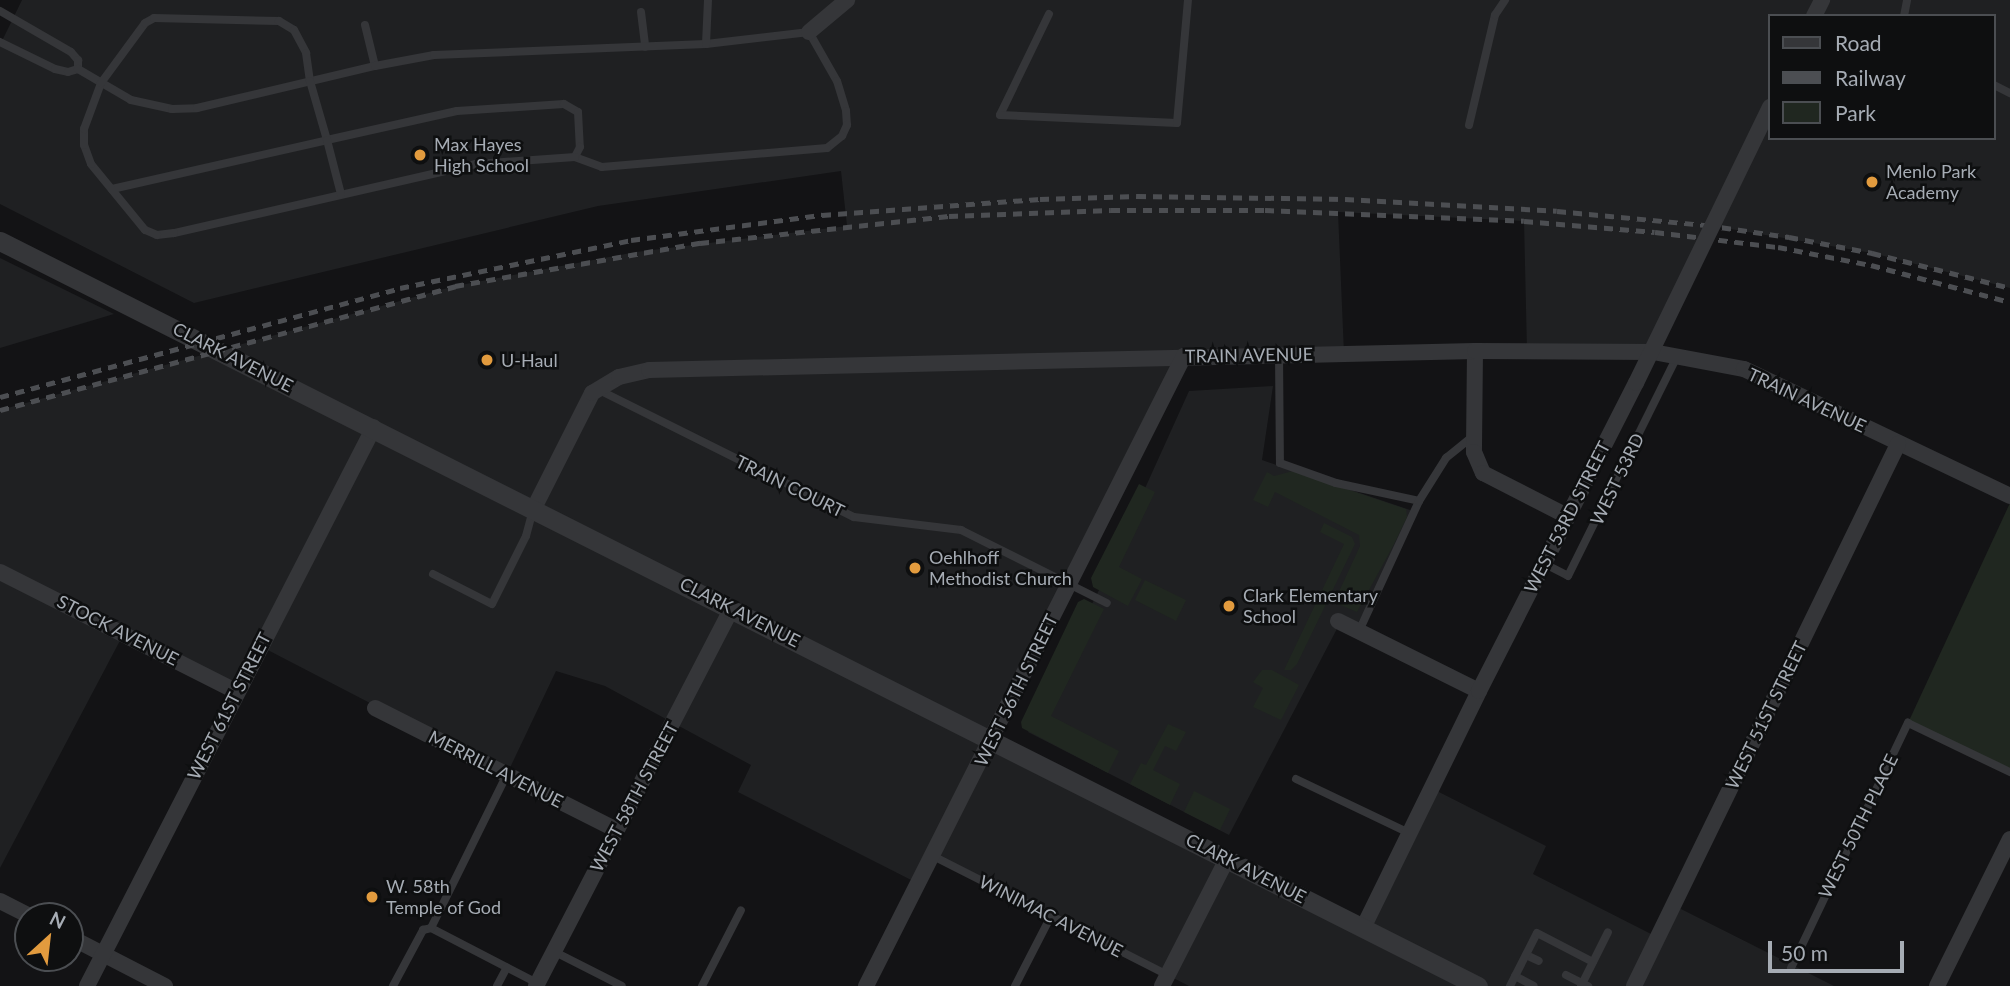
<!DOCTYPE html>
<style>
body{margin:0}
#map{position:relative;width:2010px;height:986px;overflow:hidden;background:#131315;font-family:Lato,sans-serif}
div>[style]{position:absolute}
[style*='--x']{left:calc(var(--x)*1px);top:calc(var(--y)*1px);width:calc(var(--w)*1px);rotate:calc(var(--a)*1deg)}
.built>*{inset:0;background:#1f2022}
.green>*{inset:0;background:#202720}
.service>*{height:8px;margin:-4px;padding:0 4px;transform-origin:4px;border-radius:4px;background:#353639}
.minor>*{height:16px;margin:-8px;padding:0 8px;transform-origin:8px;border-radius:8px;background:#353639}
.tertiary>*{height:19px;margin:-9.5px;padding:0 9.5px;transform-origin:9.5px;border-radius:9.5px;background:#353639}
.rail>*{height:5px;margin-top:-2.5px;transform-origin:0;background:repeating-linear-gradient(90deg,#4c4e52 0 9px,transparent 0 16px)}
.minor-bridge>*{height:16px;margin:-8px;padding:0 8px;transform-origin:8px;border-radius:8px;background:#353639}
.dots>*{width:19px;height:19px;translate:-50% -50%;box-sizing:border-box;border:4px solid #0e0f10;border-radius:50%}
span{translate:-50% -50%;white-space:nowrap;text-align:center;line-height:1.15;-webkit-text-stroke:5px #0e0f10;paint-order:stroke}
.poi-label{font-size:18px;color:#a6acb4}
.left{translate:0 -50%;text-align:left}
.street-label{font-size:18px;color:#a6acb4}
.legend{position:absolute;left:1768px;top:14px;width:228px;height:126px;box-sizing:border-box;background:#0e0f10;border:2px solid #4b4e52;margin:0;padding:9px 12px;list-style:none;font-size:21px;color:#a6acb4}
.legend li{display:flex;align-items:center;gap:14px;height:35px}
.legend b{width:35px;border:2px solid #4b4e52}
.north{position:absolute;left:14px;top:902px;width:70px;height:70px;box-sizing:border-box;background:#0e0f10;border:2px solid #4b4e52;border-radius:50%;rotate:27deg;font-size:19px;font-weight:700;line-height:28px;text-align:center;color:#a6acb4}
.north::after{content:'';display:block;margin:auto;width:24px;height:32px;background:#e29b3e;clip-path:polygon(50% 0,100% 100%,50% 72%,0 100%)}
.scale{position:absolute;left:1768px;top:941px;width:136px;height:32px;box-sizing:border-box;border:4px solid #a6acb4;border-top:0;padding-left:9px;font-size:21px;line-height:24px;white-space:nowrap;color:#a6acb4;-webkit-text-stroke:5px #0e0f10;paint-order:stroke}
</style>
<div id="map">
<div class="built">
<div style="clip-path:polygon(evenodd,22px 0,2010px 0,2010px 288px,1872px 253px,1713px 226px,1651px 353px,1527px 351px,1524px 221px,1338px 212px,1344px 353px,1184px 356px,993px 739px,1363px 928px,1431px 788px,1546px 846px,1533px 874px,1657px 937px,1673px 905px,1834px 986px,1189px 986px,934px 856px,919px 884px,738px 792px,751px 765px,605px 686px,556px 671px,507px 774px,260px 646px,236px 691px,124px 633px,0 868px,0 410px,455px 286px,636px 252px,847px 226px,841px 171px,598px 206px,194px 303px,0 204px,0 45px,22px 0,1770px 16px,1994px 16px,1994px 138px,1770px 138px,1770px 16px)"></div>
<div style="clip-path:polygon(0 258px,114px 314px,0 348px)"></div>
<div style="clip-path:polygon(1273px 386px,1262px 460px,1416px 512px,1355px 629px,1340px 623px,1229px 835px,1028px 732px,1099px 590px,1189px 391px)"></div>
</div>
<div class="green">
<div style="clip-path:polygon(1293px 471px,1406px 509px,1407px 517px,1393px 546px,1357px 612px,1338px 604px,1336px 598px,1360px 546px,1359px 535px,1275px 492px,1268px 507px,1253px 500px,1267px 472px,1274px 476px)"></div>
<div style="clip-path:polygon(1139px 484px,1155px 492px,1119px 567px,1142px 579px,1128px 606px,1093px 587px,1091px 578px)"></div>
<div style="clip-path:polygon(2010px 503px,2010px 772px,1908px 723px)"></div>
<div style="clip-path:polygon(1324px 523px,1352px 537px,1355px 544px,1297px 664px,1291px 670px,1284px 670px,1344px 544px,1320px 532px)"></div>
<div style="clip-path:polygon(1145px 580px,1186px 600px,1176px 621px,1135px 600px)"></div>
<div style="clip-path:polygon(1084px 599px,1104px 609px,1051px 716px,1119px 751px,1108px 773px,1022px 728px,1021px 722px,1078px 602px)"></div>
<div style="clip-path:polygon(1262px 670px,1272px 670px,1299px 685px,1281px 720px,1253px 707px,1263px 688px,1253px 682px)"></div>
<div style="clip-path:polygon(1168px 724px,1186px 732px,1176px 751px,1165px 746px,1153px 770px,1180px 784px,1170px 805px,1130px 784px,1141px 763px,1146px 765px)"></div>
<div style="clip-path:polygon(1194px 791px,1230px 809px,1220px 830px,1184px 812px)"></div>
</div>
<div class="service">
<div style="--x:0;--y:11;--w:82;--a:30"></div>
<div style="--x:71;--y:52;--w:11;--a:49"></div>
<div style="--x:78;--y:60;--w:9;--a:90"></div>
<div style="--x:641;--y:12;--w:35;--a:83"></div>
<div style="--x:1049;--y:14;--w:112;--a:115.9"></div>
<div style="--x:1000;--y:115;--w:177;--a:2.6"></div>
<div style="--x:1177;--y:123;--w:123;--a:-84.9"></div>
<div style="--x:1904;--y:16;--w:16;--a:-79"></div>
<div style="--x:365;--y:25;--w:42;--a:76.3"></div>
<div style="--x:0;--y:42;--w:61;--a:26.1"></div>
<div style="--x:55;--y:69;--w:13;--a:13"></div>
<div style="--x:68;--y:72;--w:10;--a:-17"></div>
<div style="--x:78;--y:69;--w:61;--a:30.3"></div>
<div style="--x:131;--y:100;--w:42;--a:12.4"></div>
<div style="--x:172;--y:109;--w:25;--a:-2"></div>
<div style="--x:197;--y:108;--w:183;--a:-13.3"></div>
<div style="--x:375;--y:66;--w:60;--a:-10.6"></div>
<div style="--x:434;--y:55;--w:272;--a:-2.3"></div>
<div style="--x:706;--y:44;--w:104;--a:-6.6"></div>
<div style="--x:809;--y:32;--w:56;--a:60.3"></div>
<div style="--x:837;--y:81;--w:31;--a:73"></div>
<div style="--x:846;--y:111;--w:14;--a:86"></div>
<div style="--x:847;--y:125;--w:12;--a:114"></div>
<div style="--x:842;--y:136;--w:19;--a:141"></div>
<div style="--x:827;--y:148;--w:226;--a:175.2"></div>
<div style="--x:602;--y:167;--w:29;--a:-160"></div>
<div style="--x:706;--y:44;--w:44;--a:-87.4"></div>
<div style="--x:1994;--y:85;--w:18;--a:27"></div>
<div style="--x:1469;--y:125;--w:113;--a:-76.7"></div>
<div style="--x:1495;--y:15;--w:18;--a:-56"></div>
<div style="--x:112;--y:189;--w:221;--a:-12.8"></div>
<div style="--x:327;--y:140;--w:133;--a:-12.6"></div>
<div style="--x:457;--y:111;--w:107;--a:-3.7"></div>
<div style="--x:564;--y:104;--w:16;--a:30"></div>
<div style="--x:578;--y:112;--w:35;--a:87"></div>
<div style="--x:580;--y:147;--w:11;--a:117"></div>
<div style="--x:575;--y:157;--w:99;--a:176"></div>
<div style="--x:476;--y:164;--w:310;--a:167.1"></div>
<div style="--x:174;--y:233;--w:17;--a:173"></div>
<div style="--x:157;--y:235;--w:13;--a:-157"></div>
<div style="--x:145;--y:230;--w:85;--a:-129.3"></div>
<div style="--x:91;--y:164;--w:20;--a:-110"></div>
<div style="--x:84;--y:145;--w:16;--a:-90"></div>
<div style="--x:84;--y:129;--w:49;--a:-69.7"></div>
<div style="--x:101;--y:83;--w:74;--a:-53.7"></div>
<div style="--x:145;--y:23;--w:10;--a:-29"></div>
<div style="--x:154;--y:18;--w:125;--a:1.4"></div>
<div style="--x:279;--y:21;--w:17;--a:31"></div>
<div style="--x:294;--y:30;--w:26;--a:62"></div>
<div style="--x:306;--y:53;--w:28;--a:82"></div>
<div style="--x:310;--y:81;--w:61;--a:73.9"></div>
<div style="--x:327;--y:140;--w:56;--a:75.5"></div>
<div style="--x:1279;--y:355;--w:108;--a:89.5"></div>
<div style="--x:1280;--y:463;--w:59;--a:19.7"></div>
<div style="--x:1336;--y:483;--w:85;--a:12.2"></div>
<div style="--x:597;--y:389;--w:287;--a:26.5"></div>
<div style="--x:854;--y:517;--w:108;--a:6.9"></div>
<div style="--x:961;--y:530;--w:163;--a:26.6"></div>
<div style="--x:1543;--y:563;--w:28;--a:27"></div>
<div style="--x:1568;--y:576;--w:246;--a:-63.6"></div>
<div style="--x:433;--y:574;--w:66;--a:27"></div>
<div style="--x:492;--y:604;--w:76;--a:-63.4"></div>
<div style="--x:526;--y:536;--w:27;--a:-75"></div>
<div style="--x:1359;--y:631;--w:143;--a:-65.2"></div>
<div style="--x:1419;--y:501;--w:51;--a:-57.9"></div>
<div style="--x:1446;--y:458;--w:36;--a:-39"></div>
<div style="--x:1296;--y:779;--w:125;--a:25.5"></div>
<div style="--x:933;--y:856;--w:263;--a:26.9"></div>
<div style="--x:431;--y:928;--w:119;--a:27.4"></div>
<div style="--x:553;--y:951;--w:77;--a:26.9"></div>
<div style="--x:1526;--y:955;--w:14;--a:25"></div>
<div style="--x:1791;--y:968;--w:272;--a:-64.5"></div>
<div style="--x:1908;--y:723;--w:113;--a:25.7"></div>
<div style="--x:1566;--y:975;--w:25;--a:27"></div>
<div style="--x:1515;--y:976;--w:21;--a:28"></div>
<div style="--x:393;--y:986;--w:64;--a:-61.8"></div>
<div style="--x:423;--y:930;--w:8;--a:-14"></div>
<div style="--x:431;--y:928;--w:172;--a:-63.7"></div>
<div style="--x:497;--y:986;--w:21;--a:-62"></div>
<div style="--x:702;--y:986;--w:85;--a:-62.8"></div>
<div style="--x:1015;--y:986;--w:79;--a:-62.8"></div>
<div style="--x:1510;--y:986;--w:59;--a:-63"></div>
<div style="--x:1537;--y:933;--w:63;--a:27.4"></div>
<div style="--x:1581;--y:986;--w:60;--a:-63.4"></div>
</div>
<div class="minor">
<div style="--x:1814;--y:16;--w:18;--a:-63"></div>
<div style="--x:809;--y:32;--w:50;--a:-40.1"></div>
<div style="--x:1475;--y:351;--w:101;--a:90.6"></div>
<div style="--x:1474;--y:452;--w:23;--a:67"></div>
<div style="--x:1483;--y:473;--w:94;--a:27.1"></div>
<div style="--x:534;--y:508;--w:129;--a:-63.2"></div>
<div style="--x:592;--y:393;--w:31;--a:-31"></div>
<div style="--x:619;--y:377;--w:31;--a:-13"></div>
<div style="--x:649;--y:370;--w:826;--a:-1.32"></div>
<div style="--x:1475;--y:351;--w:178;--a:0.3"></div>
<div style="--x:1653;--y:352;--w:93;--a:10.6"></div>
<div style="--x:1744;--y:369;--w:295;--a:25.5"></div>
<div style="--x:0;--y:572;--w:264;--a:26.8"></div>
<div style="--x:1338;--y:621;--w:157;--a:26.4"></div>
<div style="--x:375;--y:708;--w:271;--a:26.8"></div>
<div style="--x:0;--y:901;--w:33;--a:27"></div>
<div style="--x:1363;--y:928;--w:264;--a:-63.9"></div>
<div style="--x:1479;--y:691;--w:346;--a:-63"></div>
<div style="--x:70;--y:937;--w:107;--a:27.3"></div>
<div style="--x:87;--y:986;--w:628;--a:-62.82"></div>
<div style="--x:536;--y:986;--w:426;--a:-62.6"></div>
<div style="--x:866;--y:986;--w:706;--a:-63.22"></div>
<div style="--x:1162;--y:986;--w:143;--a:-62.9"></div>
<div style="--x:1634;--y:986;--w:603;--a:-64.03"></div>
<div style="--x:1937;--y:986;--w:164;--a:-63.6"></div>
</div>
<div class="tertiary">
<div style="--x:0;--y:241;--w:1655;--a:26.75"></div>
</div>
<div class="rail">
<div style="--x:0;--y:397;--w:415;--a:-15.2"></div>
<div style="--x:400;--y:288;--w:236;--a:-11.7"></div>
<div style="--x:631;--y:240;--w:193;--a:-7.5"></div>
<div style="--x:822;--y:215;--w:219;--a:-4.2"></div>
<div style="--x:1040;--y:199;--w:97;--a:-1.8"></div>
<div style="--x:1137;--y:196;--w:208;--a:0.8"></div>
<div style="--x:1345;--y:199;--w:212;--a:3.2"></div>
<div style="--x:1557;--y:211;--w:150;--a:5.4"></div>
<div style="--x:1706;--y:225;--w:84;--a:8.2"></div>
<div style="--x:1789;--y:237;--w:85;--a:10.9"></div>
<div style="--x:1872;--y:253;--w:142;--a:14.2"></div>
<div style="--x:0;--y:410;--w:472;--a:-15.2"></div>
<div style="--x:455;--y:286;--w:249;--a:-10"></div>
<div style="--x:700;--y:243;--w:250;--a:-6.2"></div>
<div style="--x:949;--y:216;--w:162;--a:-2.1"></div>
<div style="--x:1111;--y:210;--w:154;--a:0"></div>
<div style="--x:1265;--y:210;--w:259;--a:2.4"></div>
<div style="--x:1524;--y:221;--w:131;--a:4.8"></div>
<div style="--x:1655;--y:232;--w:124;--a:7"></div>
<div style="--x:1778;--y:247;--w:95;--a:11"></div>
<div style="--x:1871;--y:265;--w:144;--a:14.9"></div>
</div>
<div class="minor-bridge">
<div style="--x:1636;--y:383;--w:307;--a:-64.1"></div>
</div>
<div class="dots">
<div style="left:420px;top:155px;background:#e29b3e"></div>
<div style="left:1872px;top:182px;background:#e29b3e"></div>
<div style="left:487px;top:360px;background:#e29b3e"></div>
<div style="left:915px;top:568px;background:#e29b3e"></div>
<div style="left:1229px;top:606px;background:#e29b3e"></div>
<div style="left:372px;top:897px;background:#e29b3e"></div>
</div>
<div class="poi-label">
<span class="left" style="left:434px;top:155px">Max Hayes<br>High School</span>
<span class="left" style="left:1886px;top:182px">Menlo Park<br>Academy</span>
<span class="left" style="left:501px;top:360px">U-Haul</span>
<span class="left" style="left:929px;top:568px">Oehlhoff<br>Methodist Church</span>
<span class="left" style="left:1243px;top:606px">Clark Elementary<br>School</span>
<span class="left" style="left:386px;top:897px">W. 58th<br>Temple of God</span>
</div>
<div class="street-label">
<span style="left:1249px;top:355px;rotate:-1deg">TRAIN AVENUE</span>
<span style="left:233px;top:357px;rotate:27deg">CLARK AVENUE</span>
<span style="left:1807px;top:400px;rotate:25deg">TRAIN AVENUE</span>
<span style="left:1617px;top:479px;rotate:-64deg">WEST 53RD</span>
<span style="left:790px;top:486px;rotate:26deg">TRAIN COURT</span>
<span style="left:1567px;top:517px;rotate:-63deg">WEST 53RD STREET</span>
<span style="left:740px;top:612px;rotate:27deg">CLARK AVENUE</span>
<span style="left:118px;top:630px;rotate:27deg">STOCK AVENUE</span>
<span style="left:1016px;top:690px;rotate:-64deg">WEST 56TH STREET</span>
<span style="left:229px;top:706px;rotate:-63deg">WEST 61ST STREET</span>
<span style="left:1766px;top:715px;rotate:-64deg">WEST 51ST STREET</span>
<span style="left:496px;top:769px;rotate:27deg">MERRILL AVENUE</span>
<span style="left:634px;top:797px;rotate:-62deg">WEST 58TH STREET</span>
<span style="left:1858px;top:826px;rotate:-64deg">WEST 50TH PLACE</span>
<span style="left:1246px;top:868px;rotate:27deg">CLARK AVENUE</span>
<span style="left:1051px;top:916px;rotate:27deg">WINIMAC AVENUE</span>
</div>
<ul class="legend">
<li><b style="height:9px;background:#353639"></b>Road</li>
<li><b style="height:9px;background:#4c4e52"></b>Railway</li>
<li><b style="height:19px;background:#202720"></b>Park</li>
</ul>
<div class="north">N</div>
<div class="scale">50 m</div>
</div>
